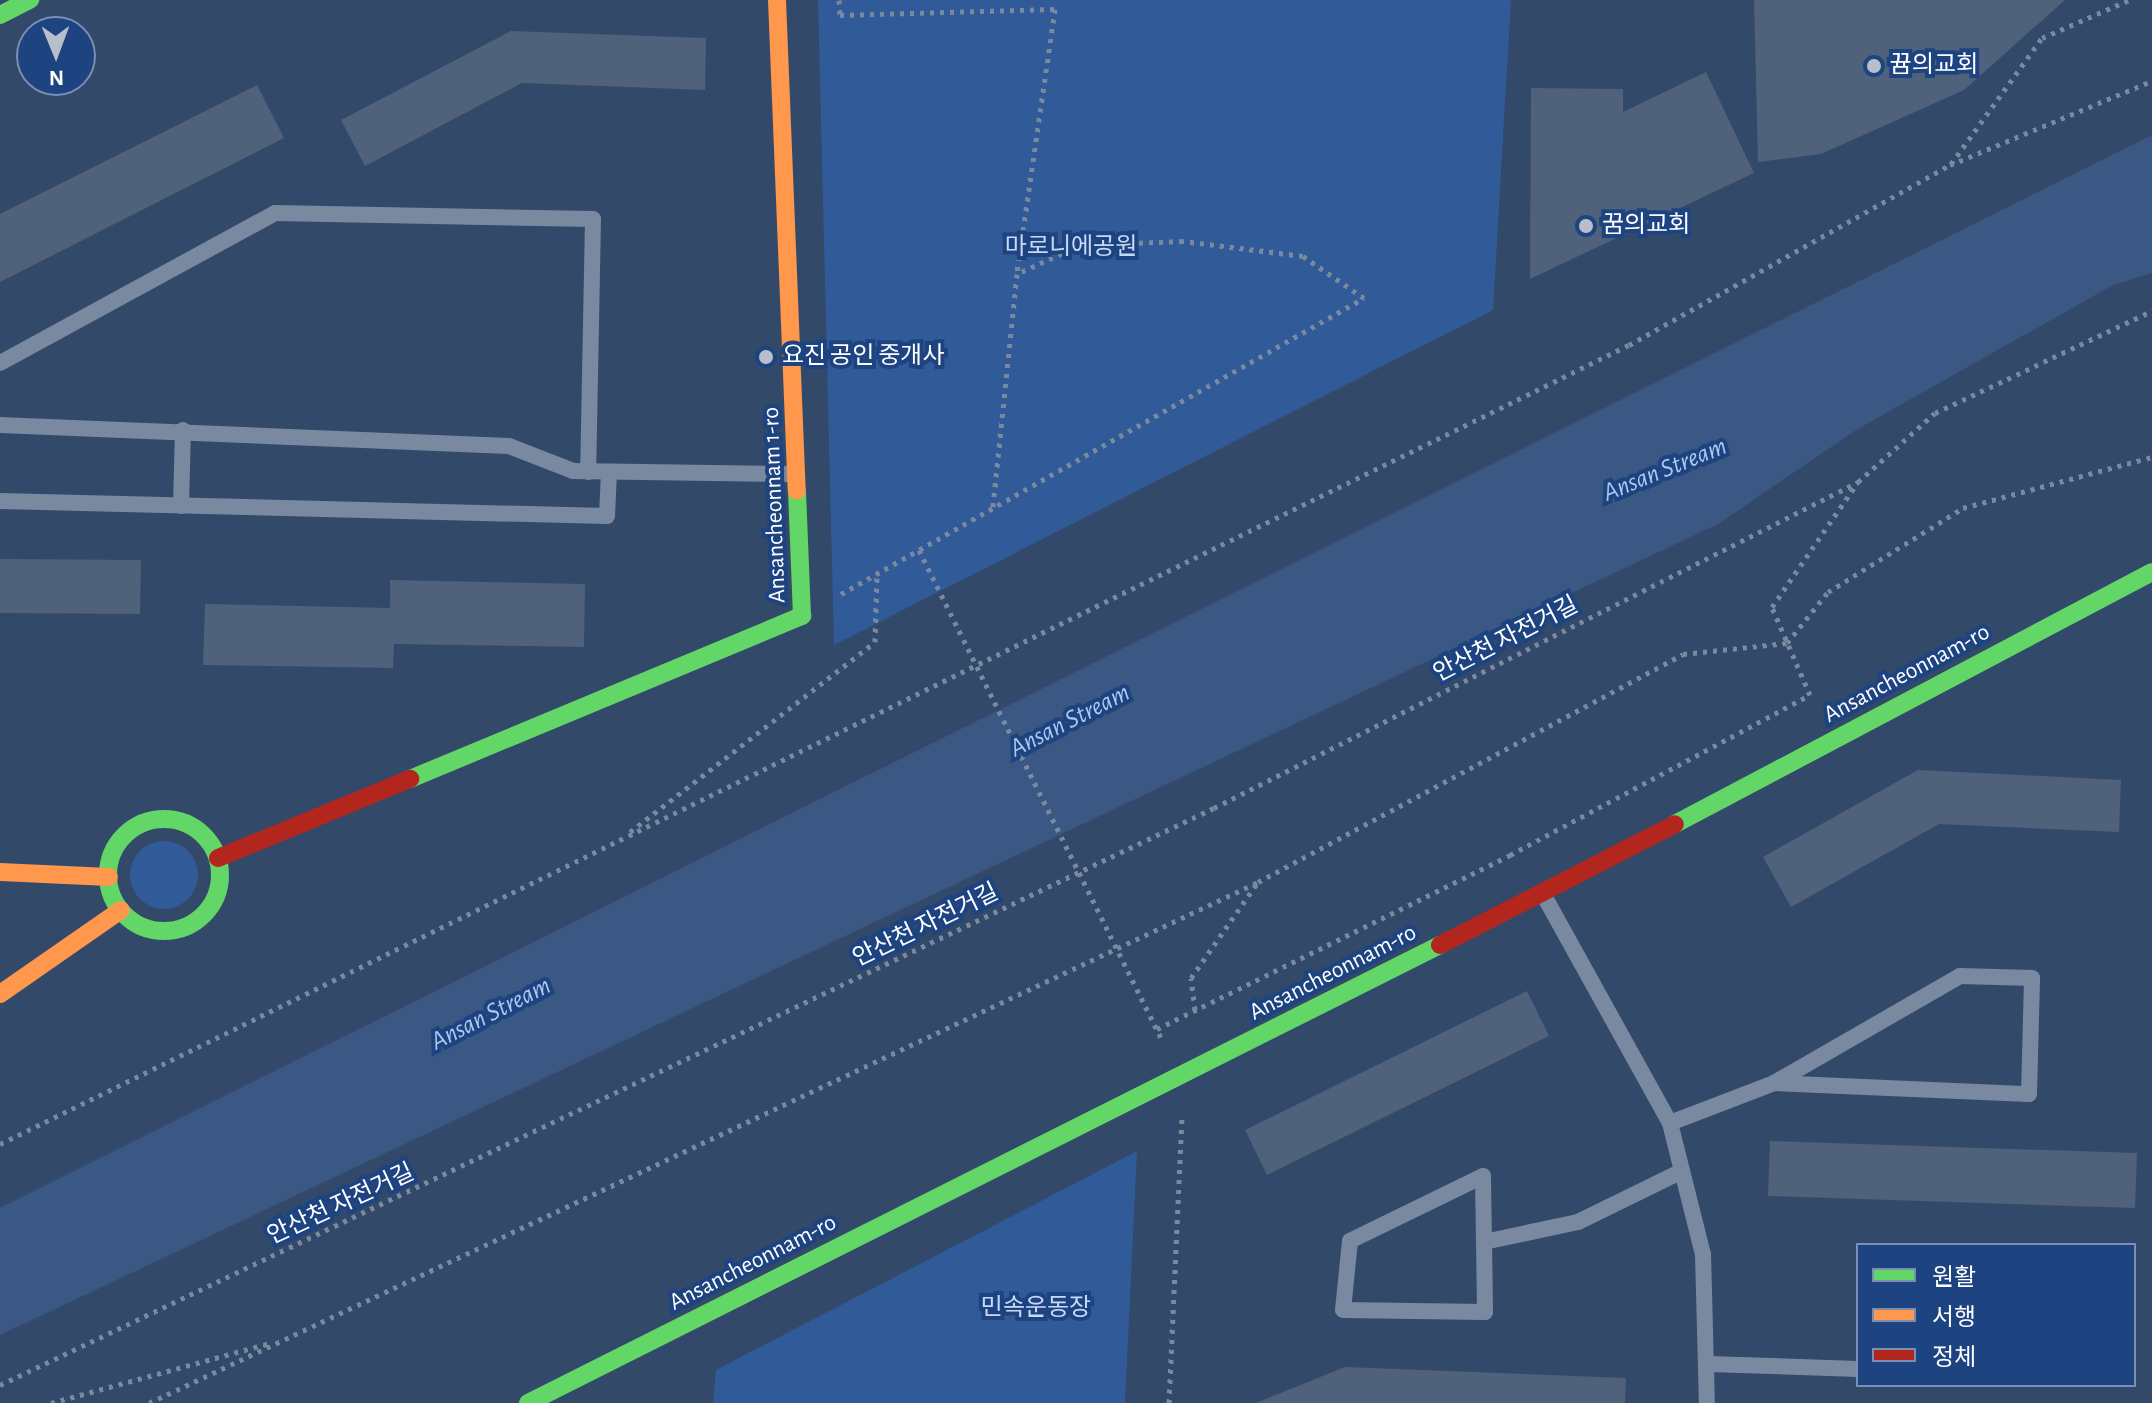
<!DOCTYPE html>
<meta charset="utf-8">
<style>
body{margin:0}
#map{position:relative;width:2152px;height:1403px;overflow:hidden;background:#33496a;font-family:"Alegreya Sans","Noto Sans KR",sans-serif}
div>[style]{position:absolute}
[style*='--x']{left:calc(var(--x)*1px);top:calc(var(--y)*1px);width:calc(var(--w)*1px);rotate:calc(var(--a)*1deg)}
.green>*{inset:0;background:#305a98}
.round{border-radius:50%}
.water>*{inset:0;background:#3a5883}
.building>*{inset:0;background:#4f617b}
.path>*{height:5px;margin-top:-2.5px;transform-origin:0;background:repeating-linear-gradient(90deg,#7989a0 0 4px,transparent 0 10px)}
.lane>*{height:16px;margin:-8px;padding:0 8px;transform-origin:8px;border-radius:8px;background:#7989a0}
.fast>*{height:18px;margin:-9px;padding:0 9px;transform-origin:9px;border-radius:9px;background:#63d668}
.fast>.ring{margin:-9px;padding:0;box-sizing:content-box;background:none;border:18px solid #63d668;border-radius:50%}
.slow>*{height:18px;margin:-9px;padding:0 9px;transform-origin:9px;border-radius:9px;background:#ff974d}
.jam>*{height:18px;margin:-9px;padding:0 9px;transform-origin:9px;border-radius:9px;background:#b3261e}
.dots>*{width:22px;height:22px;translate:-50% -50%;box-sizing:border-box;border:4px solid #1d4480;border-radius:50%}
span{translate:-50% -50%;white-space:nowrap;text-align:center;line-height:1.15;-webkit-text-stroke:8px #1d4480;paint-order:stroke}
.poi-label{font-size:24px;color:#fff}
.left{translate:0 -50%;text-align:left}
.park-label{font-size:24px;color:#c6daf7}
.street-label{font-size:24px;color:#fff}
.water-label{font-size:26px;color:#adc9f1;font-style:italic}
.legend{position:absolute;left:1856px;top:1243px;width:280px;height:144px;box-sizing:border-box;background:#1d4480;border:2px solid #778fb3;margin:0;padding:10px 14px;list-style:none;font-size:24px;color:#fff}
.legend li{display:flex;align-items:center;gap:16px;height:40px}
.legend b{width:40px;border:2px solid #778fb3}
.north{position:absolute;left:16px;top:16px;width:80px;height:80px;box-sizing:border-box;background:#1d4480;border:2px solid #778fb3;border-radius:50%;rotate:179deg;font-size:22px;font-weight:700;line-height:32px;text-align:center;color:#fff}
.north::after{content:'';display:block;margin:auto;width:28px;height:36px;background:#b8bfcb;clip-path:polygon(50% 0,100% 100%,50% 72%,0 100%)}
</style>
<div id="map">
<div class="green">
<div style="clip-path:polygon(818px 0,1511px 0,1493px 310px,834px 645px)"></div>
<div class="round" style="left:130px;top:841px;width:68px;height:68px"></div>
<div style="clip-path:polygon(1137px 1151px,1125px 1403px,713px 1403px,716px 1370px)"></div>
</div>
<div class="water">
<div style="clip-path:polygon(2152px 135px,2152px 273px,2113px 285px,1856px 430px,1718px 524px,0 1335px,0 1208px)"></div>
</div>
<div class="building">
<div style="clip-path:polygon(1754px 0,2065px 0,1964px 90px,1821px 154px,1758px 162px)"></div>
<div style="clip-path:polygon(511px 31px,706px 38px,705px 90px,522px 83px,365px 166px,341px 120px)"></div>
<div style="clip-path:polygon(1706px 72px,1754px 173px,1530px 279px,1531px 88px,1623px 89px,1623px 112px)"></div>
<div style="clip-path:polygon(257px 85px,284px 138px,0 282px,0 214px)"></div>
<div style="clip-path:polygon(0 559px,141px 560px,140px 614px,0 613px)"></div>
<div style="clip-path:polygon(390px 580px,585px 584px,584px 647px,394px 644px,393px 668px,203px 665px,205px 604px,390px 608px)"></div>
<div style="clip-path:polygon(1918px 770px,2121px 780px,2119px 832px,1939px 824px,1791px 907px,1763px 857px)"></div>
<div style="clip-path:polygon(1527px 991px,1549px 1036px,1267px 1175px,1245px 1130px)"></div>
<div style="clip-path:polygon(1770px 1141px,2137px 1153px,2135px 1208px,1768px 1196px)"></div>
<div style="clip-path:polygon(1345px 1367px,1626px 1378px,1625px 1403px,1256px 1403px)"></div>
</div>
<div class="path">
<div style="--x:839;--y:0;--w:15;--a:86"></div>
<div style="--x:840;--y:15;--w:215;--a:-1.6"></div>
<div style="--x:1055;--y:9;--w:267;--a:98.2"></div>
<div style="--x:1951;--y:164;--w:155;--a:-54.2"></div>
<div style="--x:2042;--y:38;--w:95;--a:-23.6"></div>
<div style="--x:919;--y:550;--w:549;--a:63.62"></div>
<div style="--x:841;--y:594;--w:601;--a:-29.51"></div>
<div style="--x:1364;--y:298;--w:74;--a:-145.5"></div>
<div style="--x:1303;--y:256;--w:121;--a:-172.9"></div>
<div style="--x:1183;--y:241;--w:103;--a:177.8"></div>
<div style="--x:1080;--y:245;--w:69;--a:155.3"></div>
<div style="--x:1017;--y:274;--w:235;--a:95.9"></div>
<div style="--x:630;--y:832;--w:310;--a:-37.8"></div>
<div style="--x:875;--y:642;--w:67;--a:-88.3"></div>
<div style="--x:1195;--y:1010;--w:32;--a:-97"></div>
<div style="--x:1191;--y:978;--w:117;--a:-55.1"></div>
<div style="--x:1258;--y:882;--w:482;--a:-28.2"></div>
<div style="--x:1683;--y:654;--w:105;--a:-6"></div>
<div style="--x:1787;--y:643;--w:65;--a:-51.2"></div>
<div style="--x:1828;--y:592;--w:159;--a:-31.9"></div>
<div style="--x:1963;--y:508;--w:196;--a:-15.1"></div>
<div style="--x:1157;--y:1029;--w:394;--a:-26.2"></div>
<div style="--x:1510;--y:855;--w:340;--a:-28.1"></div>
<div style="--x:1810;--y:695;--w:96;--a:-113.4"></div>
<div style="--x:1772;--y:607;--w:152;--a:-55.5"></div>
<div style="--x:1858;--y:482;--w:103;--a:-41.9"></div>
<div style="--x:1935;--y:413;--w:240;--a:-25.2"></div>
<div style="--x:0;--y:1144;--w:1814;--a:-26.13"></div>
<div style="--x:1629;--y:345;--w:368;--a:-29.3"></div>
<div style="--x:1950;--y:165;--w:219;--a:-22.6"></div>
<div style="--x:0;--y:1385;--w:1344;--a:-25.42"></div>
<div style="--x:1214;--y:808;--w:722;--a:-26.85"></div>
<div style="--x:51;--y:1403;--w:227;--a:-15.3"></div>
<div style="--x:149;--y:1403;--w:1225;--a:-25.16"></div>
<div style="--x:1169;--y:1403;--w:287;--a:-87.4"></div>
</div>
<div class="lane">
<div style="--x:0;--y:363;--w:313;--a:-28.6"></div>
<div style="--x:275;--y:213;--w:318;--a:1.1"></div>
<div style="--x:593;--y:219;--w:253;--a:91.1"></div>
<div style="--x:0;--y:425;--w:509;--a:2.36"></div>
<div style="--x:509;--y:446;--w:69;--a:21.3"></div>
<div style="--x:573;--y:471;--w:223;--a:0.8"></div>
<div style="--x:0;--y:501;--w:607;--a:1.42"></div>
<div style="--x:607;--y:516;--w:44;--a:-87.4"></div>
<div style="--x:181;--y:506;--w:76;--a:-88.5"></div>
<div style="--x:1543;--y:894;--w:262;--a:61"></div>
<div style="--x:1670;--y:1123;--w:135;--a:75.9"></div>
<div style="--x:1703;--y:1254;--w:149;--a:88.5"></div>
<div style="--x:1670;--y:1123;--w:111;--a:-21"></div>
<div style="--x:1774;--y:1083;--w:255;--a:2.5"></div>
<div style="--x:2029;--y:1094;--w:116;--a:-88.5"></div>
<div style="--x:2032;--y:978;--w:72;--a:-178.4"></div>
<div style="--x:1960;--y:976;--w:215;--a:150.1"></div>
<div style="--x:1484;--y:1242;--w:66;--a:-90.9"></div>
<div style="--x:1483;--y:1176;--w:148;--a:154"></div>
<div style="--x:1350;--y:1241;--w:69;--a:95.8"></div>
<div style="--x:1343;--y:1310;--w:142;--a:0.8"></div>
<div style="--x:1485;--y:1312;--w:70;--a:-90.8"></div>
<div style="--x:1484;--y:1242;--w:96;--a:-12"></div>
<div style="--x:1578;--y:1222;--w:116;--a:-26.1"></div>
<div style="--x:1709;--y:1364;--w:149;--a:1.9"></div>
</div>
<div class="fast">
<div style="--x:0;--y:15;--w:34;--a:-27"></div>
<div style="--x:410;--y:779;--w:425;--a:-22.6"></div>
<div style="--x:802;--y:616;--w:125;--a:-92.3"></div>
<div class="ring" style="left:108px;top:819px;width:94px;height:94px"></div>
<div style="--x:1675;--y:824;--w:539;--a:-27.85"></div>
<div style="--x:528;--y:1403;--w:1021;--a:-26.67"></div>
</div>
<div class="slow">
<div style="--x:777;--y:0;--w:491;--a:87.7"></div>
<div style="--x:0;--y:872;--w:109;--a:2.6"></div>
<div style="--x:0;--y:994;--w:147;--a:-34.8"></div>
</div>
<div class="jam">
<div style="--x:218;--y:858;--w:208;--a:-22.4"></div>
<div style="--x:1440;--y:945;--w:264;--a:-27.2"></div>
</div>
<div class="dots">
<div style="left:1874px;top:66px;background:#b8bfcb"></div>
<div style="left:1586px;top:226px;background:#b8bfcb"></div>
<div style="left:766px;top:357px;background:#b8bfcb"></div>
</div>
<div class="poi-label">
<span class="left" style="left:1890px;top:66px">뀸의교회</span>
<span class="left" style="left:1602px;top:226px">꿈의교회</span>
<span class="left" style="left:782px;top:357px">요진 공인 중개사</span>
</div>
<div class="park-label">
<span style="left:1071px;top:248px">마로니에공원</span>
<span style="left:1036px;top:1309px">민속운동장</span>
</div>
<div class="street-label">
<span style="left:775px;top:505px;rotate:-92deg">Ansancheonnam 1-ro</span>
<span style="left:1506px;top:640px;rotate:-27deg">안산천 자전거길</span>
<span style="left:1907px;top:674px;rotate:-28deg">Ansancheonnam-ro</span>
<span style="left:926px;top:926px;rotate:-26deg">안산천 자전거길</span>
<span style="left:1333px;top:973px;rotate:-27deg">Ansancheonnam-ro</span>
<span style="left:341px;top:1205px;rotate:-25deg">안산천 자전거길</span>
<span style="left:753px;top:1263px;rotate:-27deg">Ansancheonnam-ro</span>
</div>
<div class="water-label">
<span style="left:1665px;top:470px;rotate:-22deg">Ansan Stream</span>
<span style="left:1070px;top:721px;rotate:-27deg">Ansan Stream</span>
<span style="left:491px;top:1014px;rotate:-27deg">Ansan Stream</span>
</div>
<ul class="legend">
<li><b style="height:10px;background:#63d668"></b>원활</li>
<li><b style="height:10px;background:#ff974d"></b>서행</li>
<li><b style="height:10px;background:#b3261e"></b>정체</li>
</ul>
<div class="north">N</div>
</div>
